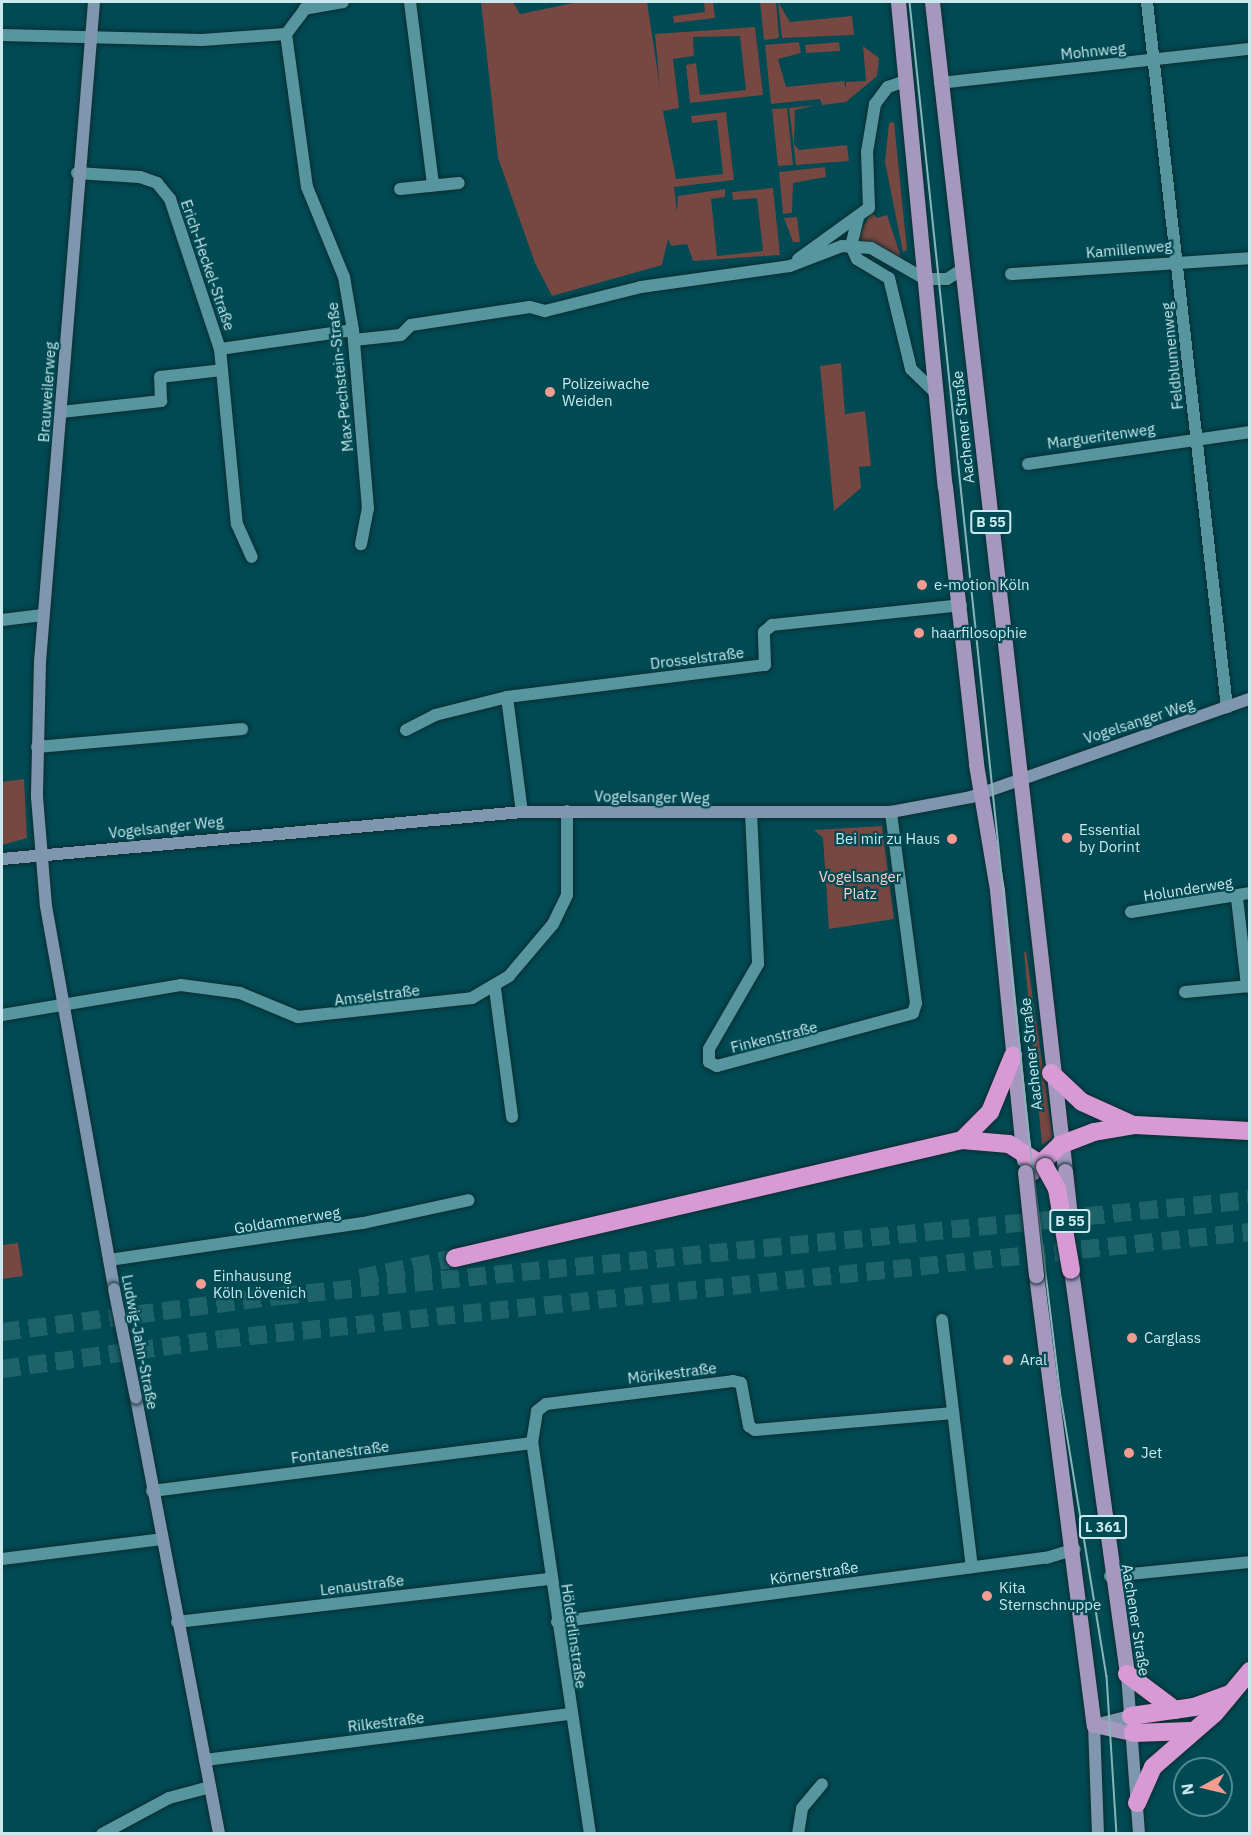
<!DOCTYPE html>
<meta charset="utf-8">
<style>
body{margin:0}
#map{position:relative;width:1251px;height:1835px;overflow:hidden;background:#004a53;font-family:"IBM Plex Sans",sans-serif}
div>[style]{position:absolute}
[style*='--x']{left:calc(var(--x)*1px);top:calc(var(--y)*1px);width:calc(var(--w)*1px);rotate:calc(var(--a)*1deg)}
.green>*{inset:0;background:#774741}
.highway-tunnel>*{height:18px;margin-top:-9px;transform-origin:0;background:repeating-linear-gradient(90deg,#1e626a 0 18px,transparent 0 27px)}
.roads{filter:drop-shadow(0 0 2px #0b2d32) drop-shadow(0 0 2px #0b2d32)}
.street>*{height:12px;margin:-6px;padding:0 6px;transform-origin:6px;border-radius:6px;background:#58969f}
.secondary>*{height:12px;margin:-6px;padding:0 6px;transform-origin:6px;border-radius:6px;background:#7e97af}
.primary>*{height:15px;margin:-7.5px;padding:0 7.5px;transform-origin:7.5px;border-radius:7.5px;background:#a598bf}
.highway>*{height:18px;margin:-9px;padding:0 9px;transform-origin:9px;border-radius:9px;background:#d89ad5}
.tram>*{height:1.5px;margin:-0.75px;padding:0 0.75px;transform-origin:0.75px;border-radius:0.75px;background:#88b5bb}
.bridges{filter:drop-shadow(0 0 2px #0b2d32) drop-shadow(0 0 2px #0b2d32)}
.secondary-bridge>*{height:12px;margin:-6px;padding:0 6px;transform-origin:6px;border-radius:6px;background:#7e97af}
.primary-bridge>*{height:15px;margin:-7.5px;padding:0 7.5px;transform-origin:7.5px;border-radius:7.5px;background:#a598bf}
.highway-bridge>*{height:18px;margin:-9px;padding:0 9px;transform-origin:9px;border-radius:9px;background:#d89ad5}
.dots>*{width:16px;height:16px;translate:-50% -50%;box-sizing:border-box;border:3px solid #004a53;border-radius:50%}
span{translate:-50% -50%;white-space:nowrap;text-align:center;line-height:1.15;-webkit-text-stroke:4.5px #004a53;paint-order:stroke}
.shield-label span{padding:2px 4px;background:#004a53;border:2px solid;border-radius:4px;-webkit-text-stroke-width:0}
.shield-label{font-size:14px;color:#cae8ed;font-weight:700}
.street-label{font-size:15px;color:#cae8ed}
.poi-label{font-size:15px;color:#cae8ed}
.left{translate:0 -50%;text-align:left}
.right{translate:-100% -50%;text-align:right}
.park-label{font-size:15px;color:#fbcfc9}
.frame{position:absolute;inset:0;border:3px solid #cae8ed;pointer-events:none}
.north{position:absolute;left:1173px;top:1757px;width:60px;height:60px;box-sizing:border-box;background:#004a53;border:2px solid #518991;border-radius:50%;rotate:262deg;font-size:16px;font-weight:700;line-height:24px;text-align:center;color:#cae8ed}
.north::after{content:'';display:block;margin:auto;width:21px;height:27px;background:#f59c91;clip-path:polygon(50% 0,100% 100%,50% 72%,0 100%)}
</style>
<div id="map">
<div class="green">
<div style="clip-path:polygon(481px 2px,513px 2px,520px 14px,578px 2px,647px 2px,660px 88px,655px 34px,755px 27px,763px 95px,690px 103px,686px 65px,696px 63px,700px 95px,746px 90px,740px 36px,693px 37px,694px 56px,673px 59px,679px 108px,663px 111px,676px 179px,723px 174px,717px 120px,692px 123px,691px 116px,726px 112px,734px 180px,674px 187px,677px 212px,678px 196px,725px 189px,725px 197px,711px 199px,717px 256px,763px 251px,757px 198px,733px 200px,732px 192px,773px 188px,780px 255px,693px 261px,687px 244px,671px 246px,668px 239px,662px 265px,552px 296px,535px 263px,498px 158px)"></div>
<div style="clip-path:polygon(704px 2px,713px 2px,715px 18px,674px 23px,673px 16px,705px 12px)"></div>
<div style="clip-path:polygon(760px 2px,776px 2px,779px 38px,764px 40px)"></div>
<div style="clip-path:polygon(778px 2px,790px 22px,852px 16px,854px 35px,782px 38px)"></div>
<div style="clip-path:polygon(799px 42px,801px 53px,778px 59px,786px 87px,844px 81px,846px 89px,846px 82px,866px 81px,863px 46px,879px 58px,877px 76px,846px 102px,822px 105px,820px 99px,771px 104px,765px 45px)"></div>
<div style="clip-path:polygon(839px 42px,840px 51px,806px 53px,805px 45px)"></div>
<div style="clip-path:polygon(816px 105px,795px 110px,794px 144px,799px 150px,847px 145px,849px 161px,796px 165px,789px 108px)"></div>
<div style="clip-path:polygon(787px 108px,793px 165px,778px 166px,772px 109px)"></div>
<div style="clip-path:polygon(894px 122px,907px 250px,903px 252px,885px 162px,889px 123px)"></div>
<div style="clip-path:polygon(825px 167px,826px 177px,793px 183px,792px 213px,783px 214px,779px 172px)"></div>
<div style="clip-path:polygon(871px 212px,877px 218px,887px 215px,902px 260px,857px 240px)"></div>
<div style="clip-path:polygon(797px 217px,800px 242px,793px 242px,784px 218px)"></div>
<div style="clip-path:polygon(841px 363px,845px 414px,865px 411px,871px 466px,859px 467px,861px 488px,834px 511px,820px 366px)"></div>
<div style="clip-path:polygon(24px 779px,27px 838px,2px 845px,2px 782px)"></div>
<div style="clip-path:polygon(882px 826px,894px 919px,829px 929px,823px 838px,814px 830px)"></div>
<div style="clip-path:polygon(1026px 951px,1053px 1138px,1042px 1145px,1024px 953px)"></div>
<div style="clip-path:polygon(18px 1243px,23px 1276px,2px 1279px,2px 1245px)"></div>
</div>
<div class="highway-tunnel">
<div style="--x:360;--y:1278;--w:97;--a:-11.9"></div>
<div style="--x:2;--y:1332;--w:280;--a:-7.4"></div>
<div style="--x:280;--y:1296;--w:975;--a:-5.65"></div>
<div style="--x:2;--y:1369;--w:222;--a:-7.8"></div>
<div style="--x:222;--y:1339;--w:1034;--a:-5.94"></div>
</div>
<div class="roads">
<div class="street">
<div style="--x:343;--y:2;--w:39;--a:170"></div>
<div style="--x:305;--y:9;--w:31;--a:127"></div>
<div style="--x:286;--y:34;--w:154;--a:82.2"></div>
<div style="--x:307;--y:187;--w:97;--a:67.7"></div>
<div style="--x:344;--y:277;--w:54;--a:80.4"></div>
<div style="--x:353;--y:330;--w:179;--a:85.2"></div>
<div style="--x:368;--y:508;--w:37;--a:101"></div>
<div style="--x:410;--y:2;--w:184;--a:82.8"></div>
<div style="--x:1147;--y:2;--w:710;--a:83.53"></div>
<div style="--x:2;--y:35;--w:200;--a:1.4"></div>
<div style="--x:202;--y:40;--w:84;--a:-4.1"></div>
<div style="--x:940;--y:83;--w:312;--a:-6.3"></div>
<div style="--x:77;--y:173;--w:63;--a:3.6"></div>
<div style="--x:140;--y:177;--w:18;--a:19"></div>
<div style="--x:157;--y:183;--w:21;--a:51"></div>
<div style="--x:170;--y:199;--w:158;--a:71.6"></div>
<div style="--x:220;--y:349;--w:176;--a:84.5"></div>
<div style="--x:237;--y:524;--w:36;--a:66"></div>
<div style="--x:400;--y:189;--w:59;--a:-5.8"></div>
<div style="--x:858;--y:218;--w:29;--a:104"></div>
<div style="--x:851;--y:246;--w:14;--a:65"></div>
<div style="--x:857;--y:259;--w:37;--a:31"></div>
<div style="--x:889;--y:278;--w:94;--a:76.4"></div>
<div style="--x:911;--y:369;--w:35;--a:44"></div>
<div style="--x:798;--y:259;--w:87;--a:-35.7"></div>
<div style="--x:869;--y:208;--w:56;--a:-92"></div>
<div style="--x:867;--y:152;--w:49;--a:-80.5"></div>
<div style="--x:875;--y:104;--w:21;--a:-53"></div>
<div style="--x:888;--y:87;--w:18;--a:-19"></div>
<div style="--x:1011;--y:274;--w:240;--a:-3.8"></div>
<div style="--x:354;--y:340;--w:47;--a:-6.1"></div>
<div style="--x:401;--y:335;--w:14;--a:-45"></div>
<div style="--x:411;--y:325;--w:120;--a:-8.6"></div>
<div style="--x:530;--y:307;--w:16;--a:15"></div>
<div style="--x:545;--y:311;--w:99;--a:-14"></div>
<div style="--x:641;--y:287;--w:150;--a:-8"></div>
<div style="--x:790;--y:266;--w:56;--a:-21"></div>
<div style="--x:842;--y:246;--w:29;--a:4"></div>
<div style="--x:871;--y:248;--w:62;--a:29.9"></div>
<div style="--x:925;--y:279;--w:22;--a:0"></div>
<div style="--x:947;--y:279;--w:19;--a:-32"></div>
<div style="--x:220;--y:349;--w:134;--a:-8.1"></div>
<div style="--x:61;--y:412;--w:101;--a:-6.3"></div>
<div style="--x:161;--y:401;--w:24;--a:-92"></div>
<div style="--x:160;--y:377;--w:62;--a:-6.4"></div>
<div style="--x:1028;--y:464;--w:224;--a:-8.2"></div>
<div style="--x:2;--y:620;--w:41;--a:-7"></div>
<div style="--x:507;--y:697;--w:116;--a:82.6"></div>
<div style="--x:406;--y:730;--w:33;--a:-27"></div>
<div style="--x:435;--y:715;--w:74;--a:-14"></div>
<div style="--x:507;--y:697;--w:260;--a:-7.1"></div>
<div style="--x:765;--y:665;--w:33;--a:-92"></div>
<div style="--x:764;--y:632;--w:11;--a:-41"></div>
<div style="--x:772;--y:625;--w:190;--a:-6"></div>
<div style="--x:37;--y:747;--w:206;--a:-5"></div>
<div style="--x:751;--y:813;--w:151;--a:87.3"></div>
<div style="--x:758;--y:964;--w:98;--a:120"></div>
<div style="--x:709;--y:1049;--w:13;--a:90"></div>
<div style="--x:709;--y:1062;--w:9;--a:27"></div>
<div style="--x:717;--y:1066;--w:203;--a:-15.1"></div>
<div style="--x:913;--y:1013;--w:10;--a:-73"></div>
<div style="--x:916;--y:1003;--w:193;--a:-97.5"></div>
<div style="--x:1237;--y:898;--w:89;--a:83.5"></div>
<div style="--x:1131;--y:912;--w:121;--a:-9.1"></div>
<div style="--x:495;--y:989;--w:129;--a:82.4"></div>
<div style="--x:1185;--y:992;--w:65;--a:-5.3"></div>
<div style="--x:2;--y:1015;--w:181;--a:-9.5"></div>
<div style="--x:181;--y:985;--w:60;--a:7.7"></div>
<div style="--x:240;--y:993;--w:63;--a:22.5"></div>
<div style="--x:298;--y:1017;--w:175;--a:-6.2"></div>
<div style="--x:472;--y:998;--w:43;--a:-30.7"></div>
<div style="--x:509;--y:976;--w:68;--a:-49.8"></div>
<div style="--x:553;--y:924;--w:32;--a:-64"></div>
<div style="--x:567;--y:895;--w:84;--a:-90"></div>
<div style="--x:109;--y:1260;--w:257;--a:-8.3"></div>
<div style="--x:363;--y:1223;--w:108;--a:-12.2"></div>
<div style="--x:942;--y:1320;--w:249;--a:83.1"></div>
<div style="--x:152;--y:1491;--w:383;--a:-7.2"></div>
<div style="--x:2;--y:1559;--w:161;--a:-7.1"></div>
<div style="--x:1110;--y:1576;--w:141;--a:-5.7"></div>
<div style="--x:177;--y:1622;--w:376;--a:-6.6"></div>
<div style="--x:557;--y:1622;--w:493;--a:-7.5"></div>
<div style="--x:1046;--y:1558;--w:30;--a:-17"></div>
<div style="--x:205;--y:1760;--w:368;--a:-7.2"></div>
<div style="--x:102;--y:1834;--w:76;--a:-28.2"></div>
<div style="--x:169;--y:1798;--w:42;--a:-15"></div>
<div style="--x:590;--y:1834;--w:395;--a:-98.4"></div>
<div style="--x:532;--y:1443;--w:32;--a:-81"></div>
<div style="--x:537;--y:1411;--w:11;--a:-38"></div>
<div style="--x:546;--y:1404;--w:188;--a:-7"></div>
<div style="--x:733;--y:1381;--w:8;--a:14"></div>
<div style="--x:741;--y:1383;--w:44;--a:79.5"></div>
<div style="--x:749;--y:1426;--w:7;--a:34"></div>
<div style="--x:755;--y:1430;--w:199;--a:-4.9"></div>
<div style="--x:798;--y:1834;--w:26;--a:-81"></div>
<div style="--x:802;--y:1808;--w:31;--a:-50"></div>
</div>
<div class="secondary">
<div style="--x:94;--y:2;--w:661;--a:94.68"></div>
<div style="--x:40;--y:661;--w:136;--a:91.3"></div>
<div style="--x:37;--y:797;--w:109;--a:85.3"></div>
<div style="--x:46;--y:906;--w:389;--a:79.9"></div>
<div style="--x:2;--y:859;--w:522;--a:-5.16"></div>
<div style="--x:522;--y:812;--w:369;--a:0"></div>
<div style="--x:891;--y:812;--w:81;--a:-10.6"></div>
<div style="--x:971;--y:797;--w:296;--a:-19.4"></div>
<div style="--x:136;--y:1398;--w:444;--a:79.2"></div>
<div style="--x:1127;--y:1674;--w:160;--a:85.7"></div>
<div style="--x:1098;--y:1834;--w:109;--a:-92.1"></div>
<div style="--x:1094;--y:1725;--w:38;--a:-14"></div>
</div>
<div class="primary">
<div style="--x:898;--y:2;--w:486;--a:84.5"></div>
<div style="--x:945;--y:486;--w:280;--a:83.6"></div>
<div style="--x:976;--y:764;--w:128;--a:80.5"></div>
<div style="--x:997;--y:890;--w:271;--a:84.3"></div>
<div style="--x:932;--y:2;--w:1177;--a:83.51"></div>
<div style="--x:1071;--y:1270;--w:408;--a:82.1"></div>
<div style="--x:1036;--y:1275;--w:454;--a:82.7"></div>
<div style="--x:1094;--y:1725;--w:40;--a:12"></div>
</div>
<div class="highway">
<div style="--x:1051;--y:1073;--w:42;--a:43.1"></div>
<div style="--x:1082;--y:1102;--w:56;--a:24.3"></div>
<div style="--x:962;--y:1140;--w:40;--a:-45"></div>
<div style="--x:990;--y:1112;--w:61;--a:-67.7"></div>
<div style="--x:1032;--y:1172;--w:39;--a:-44"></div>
<div style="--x:1060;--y:1145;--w:36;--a:-21"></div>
<div style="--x:1094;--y:1132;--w:42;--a:-9.7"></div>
<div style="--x:1135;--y:1125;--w:115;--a:3"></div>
<div style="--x:455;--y:1258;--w:521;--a:-13.1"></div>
<div style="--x:962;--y:1140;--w:47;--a:4.9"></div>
<div style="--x:1009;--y:1144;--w:43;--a:32.6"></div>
<div style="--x:1127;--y:1674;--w:60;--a:36.9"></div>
<div style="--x:1131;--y:1716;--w:64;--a:-8.1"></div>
<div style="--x:1194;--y:1707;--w:38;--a:-20"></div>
<div style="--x:1133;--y:1733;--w:57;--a:-2"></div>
<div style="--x:1137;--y:1803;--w:39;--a:-66"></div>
<div style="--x:1153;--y:1767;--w:82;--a:-41.1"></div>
<div style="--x:1215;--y:1713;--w:55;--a:-50.2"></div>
</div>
</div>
<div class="tram">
<div style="--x:910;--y:2;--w:1145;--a:83.99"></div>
<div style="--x:1030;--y:1141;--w:251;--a:83.1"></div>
<div style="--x:1060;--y:1390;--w:290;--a:80.7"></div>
<div style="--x:1107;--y:1676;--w:158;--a:86.4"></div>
</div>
<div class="bridges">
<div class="secondary-bridge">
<div style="--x:114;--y:1289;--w:111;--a:78.6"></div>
</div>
<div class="primary-bridge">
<div style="--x:1065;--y:1171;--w:45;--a:83.7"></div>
<div style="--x:1025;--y:1172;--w:104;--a:83.9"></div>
</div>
<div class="highway-bridge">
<div style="--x:1045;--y:1167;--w:25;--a:61"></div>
<div style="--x:1057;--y:1189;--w:82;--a:80.2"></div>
</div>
</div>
<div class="dots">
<div style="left:550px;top:392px;background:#f59c91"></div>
<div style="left:922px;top:585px;background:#f59c91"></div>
<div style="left:919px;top:633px;background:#f59c91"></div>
<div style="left:1067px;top:838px;background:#f59c91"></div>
<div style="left:952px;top:839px;background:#f59c91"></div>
<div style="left:201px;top:1284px;background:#f59c91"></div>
<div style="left:1132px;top:1338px;background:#f59c91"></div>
<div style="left:1008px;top:1360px;background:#f59c91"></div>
<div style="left:1129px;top:1453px;background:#f59c91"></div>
<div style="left:987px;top:1596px;background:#f59c91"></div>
</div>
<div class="shield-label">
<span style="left:991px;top:522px">B 55</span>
<span style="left:1070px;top:1221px">B 55</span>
<span style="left:1103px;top:1527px">L 361</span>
</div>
<div class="street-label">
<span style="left:1093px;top:51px;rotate:-6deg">Mohnweg</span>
<span style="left:1129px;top:249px;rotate:-5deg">Kamillenweg</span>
<span style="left:208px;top:265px;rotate:71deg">Erich-Heckel-Straße</span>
<span style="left:1172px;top:356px;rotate:-96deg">Feldblumenweg</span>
<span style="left:340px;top:377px;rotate:-96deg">Max-Pechstein-Straße</span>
<span style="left:47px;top:392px;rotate:-86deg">Brauweilerweg</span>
<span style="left:963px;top:427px;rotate:-96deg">Aachener Straße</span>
<span style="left:1101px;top:436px;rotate:-8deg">Margueritenweg</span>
<span style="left:697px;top:658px;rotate:-7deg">Drosselstraße</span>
<span style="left:1139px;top:721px;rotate:-18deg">Vogelsanger Weg</span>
<span style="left:652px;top:797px;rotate:1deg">Vogelsanger Weg</span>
<span style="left:166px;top:827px;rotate:-6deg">Vogelsanger Weg</span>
<span style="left:1188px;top:889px;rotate:-9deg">Holunderweg</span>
<span style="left:377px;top:995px;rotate:-7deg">Amselstraße</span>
<span style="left:774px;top:1037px;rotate:-14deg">Finkenstraße</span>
<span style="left:1031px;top:1054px;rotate:-96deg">Aachener Straße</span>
<span style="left:287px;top:1220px;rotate:-9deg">Goldammerweg</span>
<span style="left:140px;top:1342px;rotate:79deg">Ludwig-Jahn-Straße</span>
<span style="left:672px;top:1373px;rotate:-7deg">Mörikestraße</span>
<span style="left:340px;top:1452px;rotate:-7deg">Fontanestraße</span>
<span style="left:814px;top:1573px;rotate:-8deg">Körnerstraße</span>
<span style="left:362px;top:1585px;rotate:-7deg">Lenaustraße</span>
<span style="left:1136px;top:1620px;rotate:81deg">Aachener Straße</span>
<span style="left:574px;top:1636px;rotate:82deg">Hölderlinstraße</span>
<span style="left:386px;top:1722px;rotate:-7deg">Rilkestraße</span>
</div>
<div class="poi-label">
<span class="left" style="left:562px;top:392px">Polizeiwache<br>Weiden</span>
<span class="left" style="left:934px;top:585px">e-motion Köln</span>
<span class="left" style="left:931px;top:633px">haarfilosophie</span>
<span class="left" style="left:1079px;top:838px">Essential<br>by Dorint</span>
<span class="right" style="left:940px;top:839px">Bei mir zu Haus</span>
<span class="left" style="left:213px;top:1284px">Einhausung<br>Köln Lövenich</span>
<span class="left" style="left:1144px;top:1338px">Carglass</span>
<span class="left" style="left:1020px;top:1360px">Aral</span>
<span class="left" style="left:1141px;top:1453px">Jet</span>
<span class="left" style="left:999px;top:1596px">Kita<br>Sternschnuppe</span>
</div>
<div class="park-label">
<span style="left:860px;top:885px">Vogelsanger<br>Platz</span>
</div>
<div class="frame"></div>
<div class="north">N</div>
</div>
